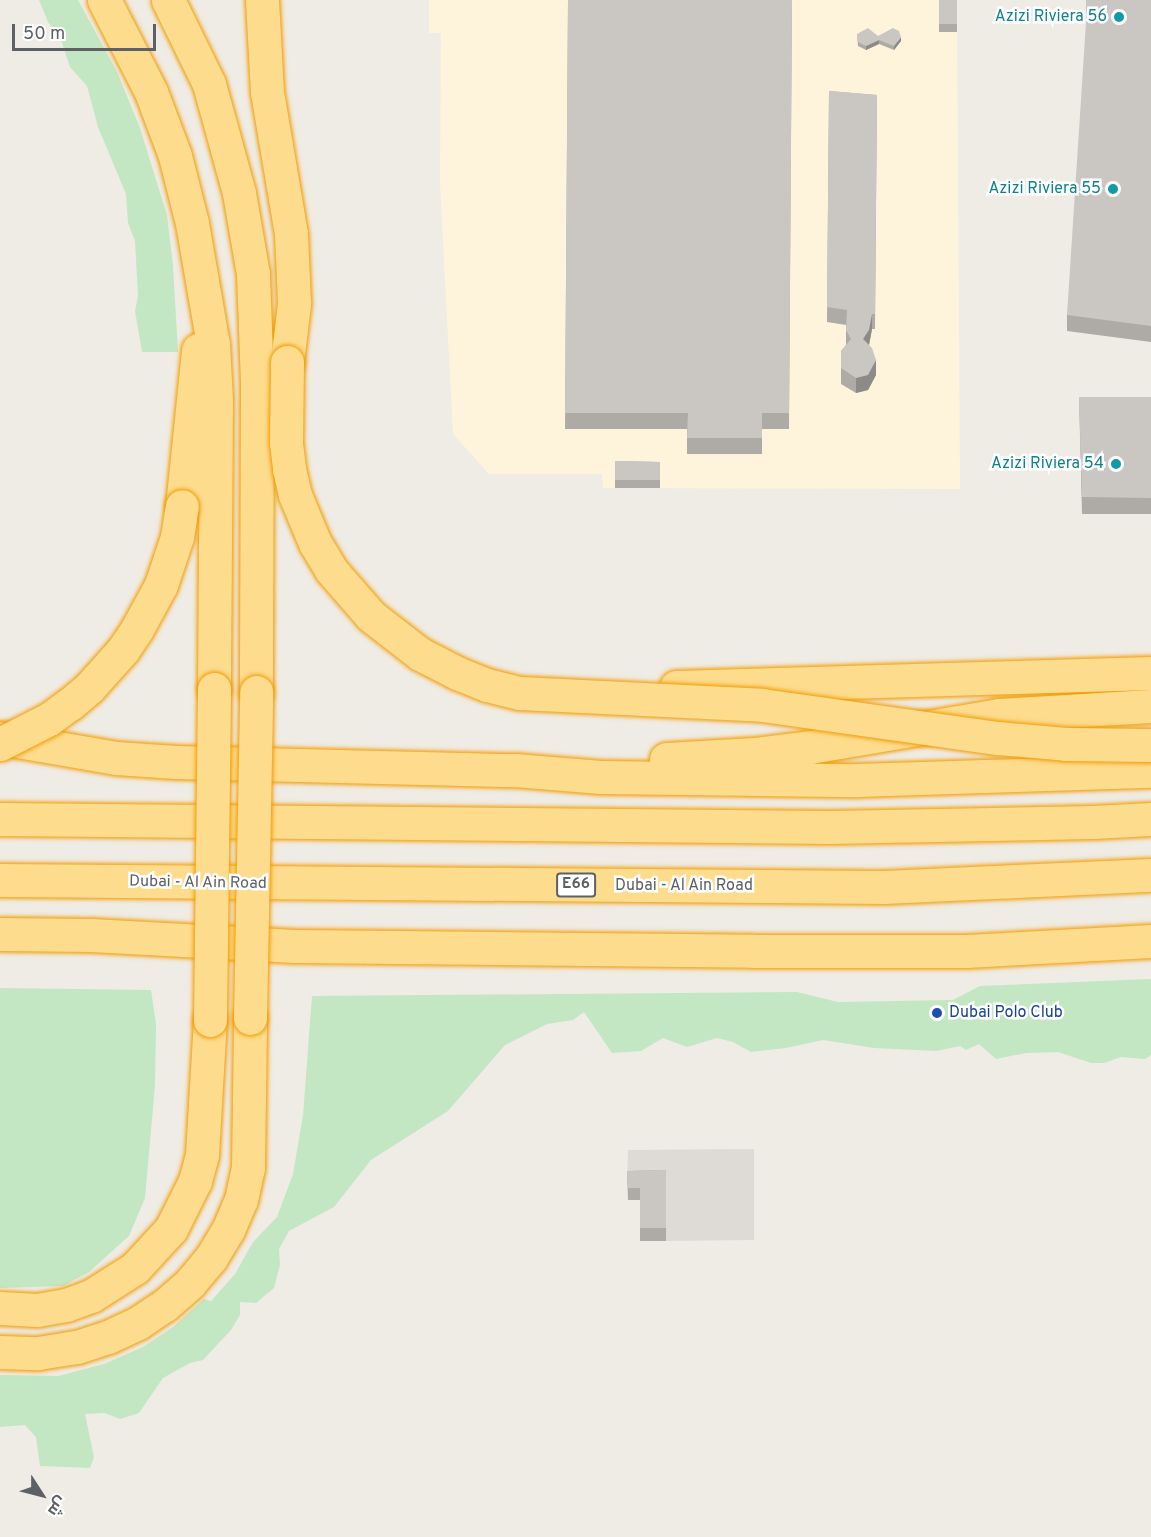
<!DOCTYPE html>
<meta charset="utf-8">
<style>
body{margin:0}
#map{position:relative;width:1151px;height:1537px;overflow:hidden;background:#efece5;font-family:Overpass,Cairo,sans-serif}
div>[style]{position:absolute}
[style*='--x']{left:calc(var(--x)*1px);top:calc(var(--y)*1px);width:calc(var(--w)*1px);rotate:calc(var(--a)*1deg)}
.commercial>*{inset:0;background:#fef4db}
.industrial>*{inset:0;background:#dedbd7}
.green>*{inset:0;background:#c3e7c2}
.roads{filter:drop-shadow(0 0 2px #f49c00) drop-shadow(0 0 2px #f49c00)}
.highway>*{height:33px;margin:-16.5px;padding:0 16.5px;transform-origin:16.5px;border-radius:16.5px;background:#fddc8e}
.bridges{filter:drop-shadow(0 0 2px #f49c00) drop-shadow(0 0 2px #f49c00)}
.highway-bridge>*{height:33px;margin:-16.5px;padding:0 16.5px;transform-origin:16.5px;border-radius:16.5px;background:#fddc8e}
.wall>*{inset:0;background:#aeaba7}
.shaded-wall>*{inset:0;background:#8d8b88}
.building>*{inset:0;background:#cac7c2}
.dots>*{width:16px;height:16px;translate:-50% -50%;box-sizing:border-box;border:3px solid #fff;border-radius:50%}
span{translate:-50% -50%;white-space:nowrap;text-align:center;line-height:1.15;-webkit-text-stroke:5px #fff;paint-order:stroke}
.shield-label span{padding:2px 4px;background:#fff;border:2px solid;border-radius:4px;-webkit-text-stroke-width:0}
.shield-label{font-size:15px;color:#5d6166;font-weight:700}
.culture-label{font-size:16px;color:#0d838f}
.right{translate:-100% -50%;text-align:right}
.street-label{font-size:16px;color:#5d6166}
.transit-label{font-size:16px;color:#164399}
.left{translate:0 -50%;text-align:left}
.north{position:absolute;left:12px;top:1465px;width:60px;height:60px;-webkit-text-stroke:4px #fff;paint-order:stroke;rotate:126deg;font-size:16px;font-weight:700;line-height:24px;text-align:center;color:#5d6166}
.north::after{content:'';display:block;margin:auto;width:21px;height:27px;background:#5d6166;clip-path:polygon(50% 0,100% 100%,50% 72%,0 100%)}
.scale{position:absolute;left:12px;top:24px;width:144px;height:27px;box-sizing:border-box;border:3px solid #5d6166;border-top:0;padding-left:8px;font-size:18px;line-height:21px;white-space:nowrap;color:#5d6166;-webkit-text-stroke:4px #fff;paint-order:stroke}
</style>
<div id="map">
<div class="commercial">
<div style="clip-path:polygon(429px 0,957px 0,960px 489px,603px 488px,602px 474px,489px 474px,453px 434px,440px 183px,441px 33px,429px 33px)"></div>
</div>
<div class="industrial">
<div style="clip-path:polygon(754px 1149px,754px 1240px,666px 1241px,666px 1183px,627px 1183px,628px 1150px)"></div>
</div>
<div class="green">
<div style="clip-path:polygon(39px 0,78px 0,117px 72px,140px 128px,167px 215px,173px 265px,178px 352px,142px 352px,135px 311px,138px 296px,135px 241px,128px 223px,126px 194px,98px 127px,87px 86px,70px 67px,60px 37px,48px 22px)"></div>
<div style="clip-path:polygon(1151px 979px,1151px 1055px,1145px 1059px,1121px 1057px,1104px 1063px,1091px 1063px,1058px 1052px,1026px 1053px,996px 1059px,979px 1044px,966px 1050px,960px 1046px,936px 1051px,874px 1048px,823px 1040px,786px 1048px,751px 1052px,733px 1042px,717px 1038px,687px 1047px,663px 1038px,641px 1051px,612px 1053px,584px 1012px,573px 1020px,547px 1024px,505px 1045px,448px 1111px,371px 1160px,334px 1207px,289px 1231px,279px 1249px,280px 1265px,274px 1288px,256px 1303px,240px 1302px,240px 1315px,231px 1330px,203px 1360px,190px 1363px,163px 1378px,139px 1413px,120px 1419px,105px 1413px,85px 1414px,94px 1457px,90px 1468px,40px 1466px,36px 1437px,25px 1425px,0 1427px,0 1375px,58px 1376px,104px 1364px,143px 1347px,173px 1327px,204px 1299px,211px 1301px,235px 1274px,253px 1242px,277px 1217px,293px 1174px,303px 1115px,312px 996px,797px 992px,838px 1002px,953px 1000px,980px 986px)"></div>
<div style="clip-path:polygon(0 988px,151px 990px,156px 1024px,155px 1085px,145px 1198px,129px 1236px,89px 1272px,63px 1286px,0 1288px)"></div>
</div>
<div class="roads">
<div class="highway">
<div style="--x:104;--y:0;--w:103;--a:62.9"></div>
<div style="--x:151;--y:92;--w:68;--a:69.4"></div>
<div style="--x:175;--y:156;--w:69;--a:75.8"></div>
<div style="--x:192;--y:223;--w:123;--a:80.2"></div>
<div style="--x:213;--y:344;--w:55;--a:86.9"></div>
<div style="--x:216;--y:399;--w:290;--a:90.4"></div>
<div style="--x:168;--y:0;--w:93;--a:64"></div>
<div style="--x:209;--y:84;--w:113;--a:74.6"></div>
<div style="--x:239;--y:193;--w:82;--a:80.2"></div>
<div style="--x:253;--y:274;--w:108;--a:87.9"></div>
<div style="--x:257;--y:382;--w:310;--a:90.2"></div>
<div style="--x:262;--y:0;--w:92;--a:86.9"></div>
<div style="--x:267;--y:92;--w:144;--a:80.4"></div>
<div style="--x:291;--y:234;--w:70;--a:87.5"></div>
<div style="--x:294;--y:304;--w:58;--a:96.9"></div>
<div style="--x:182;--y:506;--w:157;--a:-84.1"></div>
<div style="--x:676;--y:687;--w:475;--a:-1.7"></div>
<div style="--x:0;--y:738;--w:118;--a:9.8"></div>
<div style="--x:116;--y:758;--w:60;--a:3.8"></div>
<div style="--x:176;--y:762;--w:339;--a:1.4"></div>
<div style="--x:515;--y:770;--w:86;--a:4.7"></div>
<div style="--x:601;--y:777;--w:256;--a:0.7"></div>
<div style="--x:857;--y:780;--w:294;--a:-1.8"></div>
<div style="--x:666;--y:759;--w:88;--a:-3.3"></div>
<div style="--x:754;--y:754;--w:56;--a:-7.1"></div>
<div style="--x:810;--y:747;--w:192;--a:-9.6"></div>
<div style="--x:999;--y:715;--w:152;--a:-3.4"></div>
<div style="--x:0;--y:819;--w:830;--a:0.55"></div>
<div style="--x:830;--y:827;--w:263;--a:-1.1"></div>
<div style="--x:1093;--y:822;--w:58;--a:-3"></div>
<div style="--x:0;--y:880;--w:884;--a:0.45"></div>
<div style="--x:884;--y:887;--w:267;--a:-2.6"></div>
<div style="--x:0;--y:934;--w:91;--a:0.6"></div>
<div style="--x:91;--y:935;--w:204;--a:3.1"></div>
<div style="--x:295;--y:946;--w:459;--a:0.6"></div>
<div style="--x:754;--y:951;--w:212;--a:0"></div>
<div style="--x:966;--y:951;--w:185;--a:-3.1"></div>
<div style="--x:0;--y:1308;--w:37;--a:3"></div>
<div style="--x:37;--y:1310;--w:29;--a:-10"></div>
<div style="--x:66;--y:1305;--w:27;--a:-20"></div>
<div style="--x:91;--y:1296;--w:52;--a:-32.5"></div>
<div style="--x:135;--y:1268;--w:53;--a:-47.3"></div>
<div style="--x:171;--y:1229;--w:54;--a:-63.4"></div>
<div style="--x:195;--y:1181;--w:28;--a:-75"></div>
<div style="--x:202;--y:1154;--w:134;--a:-86.6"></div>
<div style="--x:0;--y:1352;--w:38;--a:2"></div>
<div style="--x:38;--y:1353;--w:39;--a:-9"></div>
<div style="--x:77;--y:1347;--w:33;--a:-18"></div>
<div style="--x:108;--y:1337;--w:33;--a:-25"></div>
<div style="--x:138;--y:1323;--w:32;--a:-34"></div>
<div style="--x:165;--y:1305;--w:33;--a:-41"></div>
<div style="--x:190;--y:1283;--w:33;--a:-50"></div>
<div style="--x:211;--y:1258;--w:33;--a:-59"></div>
<div style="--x:228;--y:1230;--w:33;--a:-67"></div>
<div style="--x:241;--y:1200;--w:33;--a:-78"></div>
<div style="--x:248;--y:1168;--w:150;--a:-89.2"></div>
</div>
</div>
<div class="bridges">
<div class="highway-bridge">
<div style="--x:287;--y:362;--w:81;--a:90.7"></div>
<div style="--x:286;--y:443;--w:26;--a:83"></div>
<div style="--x:289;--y:469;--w:27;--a:77"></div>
<div style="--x:295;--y:495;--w:52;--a:67.4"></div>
<div style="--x:315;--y:543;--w:31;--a:59"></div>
<div style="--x:331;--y:570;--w:61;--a:49"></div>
<div style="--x:371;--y:616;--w:62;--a:37.8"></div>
<div style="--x:420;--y:654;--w:42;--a:27.2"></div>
<div style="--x:457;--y:673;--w:32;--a:22"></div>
<div style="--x:487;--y:685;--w:34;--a:14"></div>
<div style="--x:520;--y:693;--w:242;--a:2.8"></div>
<div style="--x:762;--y:705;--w:238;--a:8"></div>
<div style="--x:998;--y:738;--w:68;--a:5"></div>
<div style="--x:1066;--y:744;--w:85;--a:0.7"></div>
<div style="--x:0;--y:744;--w:55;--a:-27"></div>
<div style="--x:49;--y:719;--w:26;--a:-36"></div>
<div style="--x:70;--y:704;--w:25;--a:-40"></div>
<div style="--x:89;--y:688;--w:51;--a:-48.2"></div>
<div style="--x:123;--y:650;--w:25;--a:-56"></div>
<div style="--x:137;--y:629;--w:50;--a:-61.4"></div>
<div style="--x:161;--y:585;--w:51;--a:-71.6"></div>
<div style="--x:177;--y:537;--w:31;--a:-81"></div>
<div style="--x:250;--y:1018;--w:326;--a:-88.9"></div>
<div style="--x:210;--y:1020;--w:331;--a:-89.3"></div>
</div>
</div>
<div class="wall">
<div style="clip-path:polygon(568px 0,792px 0,789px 429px,762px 429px,762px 454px,687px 454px,687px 429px,565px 429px)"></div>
<div style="clip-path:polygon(957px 0,957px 32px,939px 32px,939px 24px)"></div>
<div style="clip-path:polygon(1151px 0,1151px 342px,1067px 331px,1067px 315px)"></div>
<div style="clip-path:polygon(857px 34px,901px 41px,894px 50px,879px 44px,866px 50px,858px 46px)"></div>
<div style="clip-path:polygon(829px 91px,877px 95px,875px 329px,872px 329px,869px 345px,876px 375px,868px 390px,856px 393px,841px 384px,841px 351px,846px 345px,846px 325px,827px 322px)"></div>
<div style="clip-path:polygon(1079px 397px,1151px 397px,1151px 514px,1082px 514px)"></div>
<div style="clip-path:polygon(615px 461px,660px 462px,660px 488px,615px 488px)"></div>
<div style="clip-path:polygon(666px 1170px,666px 1241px,640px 1241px,640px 1200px,628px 1200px,627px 1171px)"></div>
</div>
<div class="shaded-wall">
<div style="clip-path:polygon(901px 37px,901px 41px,894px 50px,894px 46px)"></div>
<div style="clip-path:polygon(879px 40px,879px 44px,866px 50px,866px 46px)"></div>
<div style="clip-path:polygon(872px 314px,872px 329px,869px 345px,863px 339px)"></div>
<div style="clip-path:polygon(876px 360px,876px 375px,868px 390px,856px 393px,856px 378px)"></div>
</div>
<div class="building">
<div style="clip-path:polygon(568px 0,792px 0,789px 413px,762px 413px,762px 438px,687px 438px,688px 413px,565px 413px)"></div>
<div style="clip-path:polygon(939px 0,957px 0,957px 24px,939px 24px)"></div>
<div style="clip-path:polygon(1086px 0,1151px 0,1151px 326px,1067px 315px,1086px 22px)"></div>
<div style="clip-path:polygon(868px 28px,878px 36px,893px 28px,899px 31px,901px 37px,894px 46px,879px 40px,866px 46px,858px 42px,857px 34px)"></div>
<div style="clip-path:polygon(829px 91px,877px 95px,875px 314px,872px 314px,869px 330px,863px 339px,872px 348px,876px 360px,868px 375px,856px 378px,841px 368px,841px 351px,851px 339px,846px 330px,847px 310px,827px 307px)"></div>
<div style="clip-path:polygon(1079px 397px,1151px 397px,1151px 498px,1082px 497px)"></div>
<div style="clip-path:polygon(615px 461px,660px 462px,660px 480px,615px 480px)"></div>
<div style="clip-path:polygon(666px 1170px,666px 1228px,640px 1228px,640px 1188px,628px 1188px,627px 1171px)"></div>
</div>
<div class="dots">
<div style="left:1119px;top:17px;background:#0f9aa8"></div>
<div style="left:1113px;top:189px;background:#0f9aa8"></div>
<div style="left:1116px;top:464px;background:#0f9aa8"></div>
<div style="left:937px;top:1013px;background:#1a4fb4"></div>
</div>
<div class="shield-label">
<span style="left:576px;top:885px">E66</span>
</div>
<div class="culture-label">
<span class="right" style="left:1107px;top:17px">Azizi Riviera 56</span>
<span class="right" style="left:1101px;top:189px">Azizi Riviera 55</span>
<span class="right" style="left:1104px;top:464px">Azizi Riviera 54</span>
</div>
<div class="street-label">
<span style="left:198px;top:883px;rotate:1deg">Dubai - Al Ain Road</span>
<span style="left:684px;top:886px">Dubai - Al Ain Road</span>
</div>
<div class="transit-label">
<span class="left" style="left:949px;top:1013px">Dubai Polo Club</span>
</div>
<div class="north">ش</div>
<div class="scale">50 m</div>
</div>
